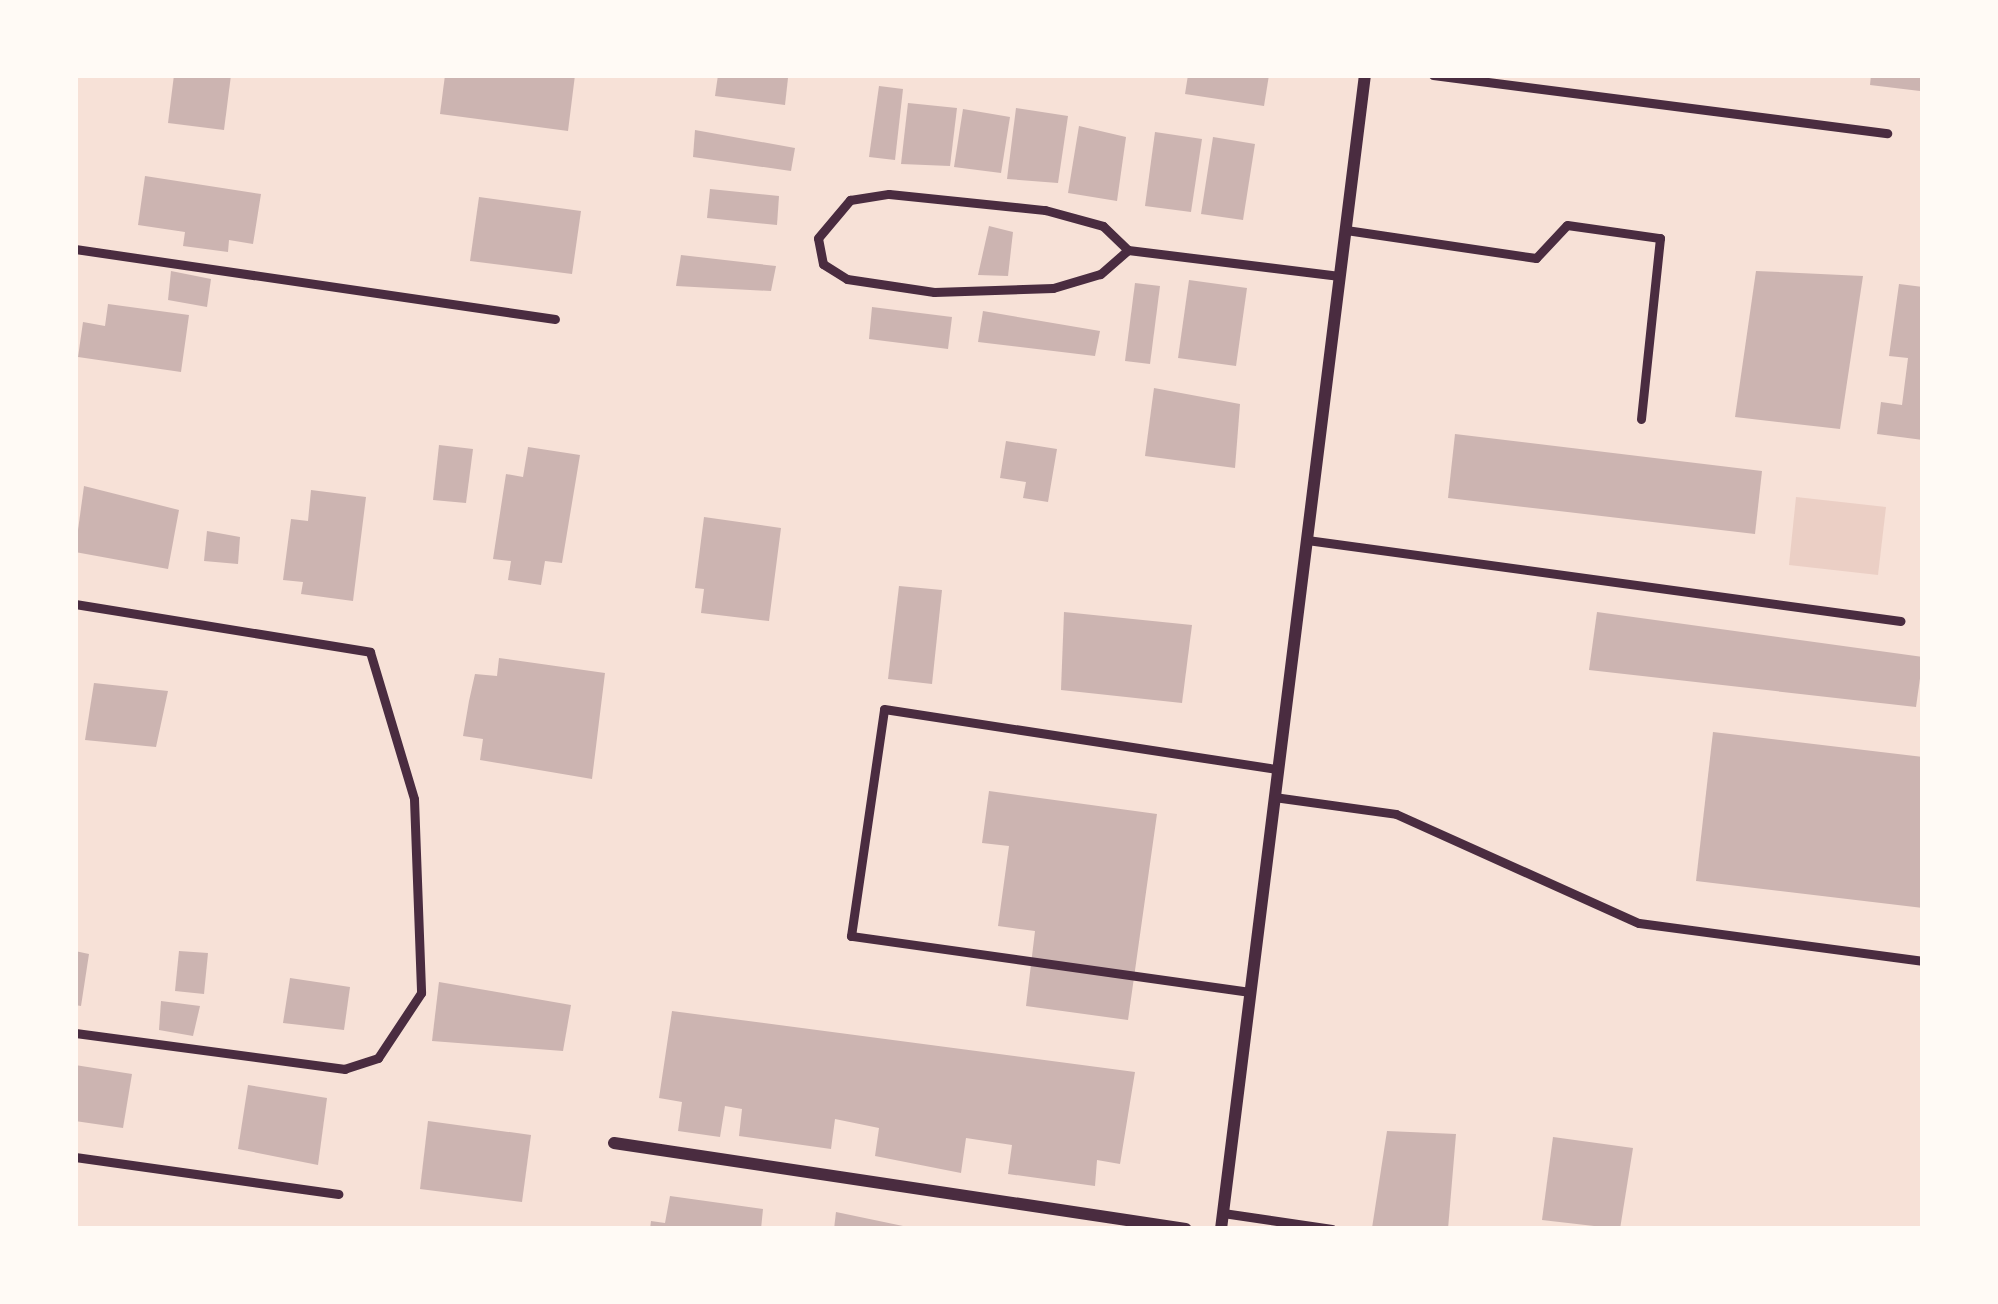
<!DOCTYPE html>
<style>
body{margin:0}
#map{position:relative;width:1998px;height:1304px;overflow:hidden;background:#f7e1d7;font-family:Barlow,sans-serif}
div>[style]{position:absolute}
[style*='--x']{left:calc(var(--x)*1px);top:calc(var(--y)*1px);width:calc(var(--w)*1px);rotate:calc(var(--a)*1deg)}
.green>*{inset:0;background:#ebcfc5}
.building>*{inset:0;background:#ccb4b1}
.service>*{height:9px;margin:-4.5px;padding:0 4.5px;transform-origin:4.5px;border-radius:4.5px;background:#4a2c40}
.minor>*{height:12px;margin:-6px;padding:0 6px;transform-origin:6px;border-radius:6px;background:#4a2c40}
span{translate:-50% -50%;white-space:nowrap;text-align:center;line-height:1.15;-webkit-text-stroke:12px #fffaf5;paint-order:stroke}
.frame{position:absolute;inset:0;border:78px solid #fffaf5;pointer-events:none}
</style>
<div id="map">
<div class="green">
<div style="clip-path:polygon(1796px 497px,1886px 507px,1878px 575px,1789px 565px)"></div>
</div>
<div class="building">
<div style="clip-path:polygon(174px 75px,231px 75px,224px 130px,168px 123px)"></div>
<div style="clip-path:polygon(445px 75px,575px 75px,568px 131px,440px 114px)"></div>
<div style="clip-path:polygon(718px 75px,788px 78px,785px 105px,715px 96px)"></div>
<div style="clip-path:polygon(1188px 75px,1269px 75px,1264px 106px,1185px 94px)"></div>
<div style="clip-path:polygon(1871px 75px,1923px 75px,1920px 91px,1870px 85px)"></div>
<div style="clip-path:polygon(879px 86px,903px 89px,895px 160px,869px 157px)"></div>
<div style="clip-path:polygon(908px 103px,957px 108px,950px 166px,901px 164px)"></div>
<div style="clip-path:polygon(1016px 108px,1068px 116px,1058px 183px,1007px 179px)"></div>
<div style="clip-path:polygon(963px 109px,1010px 117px,1001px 173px,954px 167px)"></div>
<div style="clip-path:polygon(1079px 126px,1126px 137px,1117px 201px,1068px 193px)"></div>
<div style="clip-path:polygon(695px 130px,795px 148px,791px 171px,693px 157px)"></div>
<div style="clip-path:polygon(1155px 132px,1202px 139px,1191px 212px,1145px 206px)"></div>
<div style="clip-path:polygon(1213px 137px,1255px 144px,1243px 220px,1201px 214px)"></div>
<div style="clip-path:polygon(145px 176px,261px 194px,253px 244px,229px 240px,228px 252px,183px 246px,185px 232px,138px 225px)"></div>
<div style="clip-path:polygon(710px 189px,779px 196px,777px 225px,707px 218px)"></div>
<div style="clip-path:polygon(479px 197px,581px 211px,572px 274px,470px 261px)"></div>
<div style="clip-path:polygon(989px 226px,1013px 232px,1008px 276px,978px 275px)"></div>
<div style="clip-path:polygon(681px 255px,776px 266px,771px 291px,676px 286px)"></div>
<div style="clip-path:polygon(171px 271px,211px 279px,207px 307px,168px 300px)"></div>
<div style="clip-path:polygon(1756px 271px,1863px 276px,1840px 429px,1735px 417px)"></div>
<div style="clip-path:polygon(1189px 280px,1247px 288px,1236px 366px,1178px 358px)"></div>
<div style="clip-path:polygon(1135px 283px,1160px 286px,1150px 364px,1125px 361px)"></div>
<div style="clip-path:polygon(1899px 284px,1923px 287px,1923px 440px,1877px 434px,1881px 402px,1902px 405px,1908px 358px,1889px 356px)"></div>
<div style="clip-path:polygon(108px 304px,189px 315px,181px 372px,78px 357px,83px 322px,105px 326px)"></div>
<div style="clip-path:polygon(872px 307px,952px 317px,948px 349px,869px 339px)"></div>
<div style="clip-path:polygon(983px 311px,1100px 331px,1095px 356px,978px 342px)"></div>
<div style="clip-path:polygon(1154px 388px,1240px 404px,1235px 468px,1145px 456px)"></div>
<div style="clip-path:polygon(1455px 434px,1762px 471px,1755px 534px,1448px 498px)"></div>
<div style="clip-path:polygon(1006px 441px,1057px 449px,1048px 502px,1023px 498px,1026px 482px,1000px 478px)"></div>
<div style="clip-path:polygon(439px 445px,473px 449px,466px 503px,433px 500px)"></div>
<div style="clip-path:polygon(528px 447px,580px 455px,562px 563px,545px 561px,541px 585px,508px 580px,511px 561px,493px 559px,506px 474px,523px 477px)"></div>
<div style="clip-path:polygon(84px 486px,179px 510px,168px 569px,75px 552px)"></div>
<div style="clip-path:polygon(311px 490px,366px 497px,353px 601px,301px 594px,303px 582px,283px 580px,291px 519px,308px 521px)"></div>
<div style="clip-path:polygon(704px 517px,781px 528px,769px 621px,701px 613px,704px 589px,695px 588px)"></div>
<div style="clip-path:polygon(207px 531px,240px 537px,238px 564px,204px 561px)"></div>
<div style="clip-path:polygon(899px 586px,942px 590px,932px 684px,888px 679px)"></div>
<div style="clip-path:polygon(1064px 612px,1192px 625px,1182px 703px,1061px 690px)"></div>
<div style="clip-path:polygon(1597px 612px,1923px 657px,1916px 707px,1589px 670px)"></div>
<div style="clip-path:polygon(499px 658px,605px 673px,592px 779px,480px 760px,483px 739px,463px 736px,469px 701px,475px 674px,497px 676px)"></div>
<div style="clip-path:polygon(94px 683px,168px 691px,156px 747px,85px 740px)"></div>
<div style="clip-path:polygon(1713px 732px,1923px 757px,1923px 908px,1696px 881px)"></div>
<div style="clip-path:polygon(989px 791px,1157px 814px,1128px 1020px,1026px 1006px,1035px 931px,998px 926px,1009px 846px,982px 843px)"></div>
<div style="clip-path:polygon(75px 951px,89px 954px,81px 1006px,75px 1005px)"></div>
<div style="clip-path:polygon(179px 951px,208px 953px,204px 994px,175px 991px)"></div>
<div style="clip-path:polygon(290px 978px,350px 987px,344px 1030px,283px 1023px)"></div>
<div style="clip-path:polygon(439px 982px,571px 1005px,563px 1051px,432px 1041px)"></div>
<div style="clip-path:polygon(161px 1001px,200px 1006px,193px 1036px,159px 1030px)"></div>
<div style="clip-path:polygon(672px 1011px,1135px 1072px,1120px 1164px,1097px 1160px,1095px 1186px,1008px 1174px,1012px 1145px,966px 1138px,961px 1173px,875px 1156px,879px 1128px,835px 1119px,831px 1149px,739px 1136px,742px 1109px,725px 1106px,720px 1137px,678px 1131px,682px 1102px,659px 1098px)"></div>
<div style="clip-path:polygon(75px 1065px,132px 1074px,123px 1128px,75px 1121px)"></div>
<div style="clip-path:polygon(248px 1085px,327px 1098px,318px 1165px,238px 1149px)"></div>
<div style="clip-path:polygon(428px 1121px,531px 1135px,522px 1202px,420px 1189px)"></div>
<div style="clip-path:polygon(1387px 1131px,1456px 1134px,1448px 1229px,1372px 1228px)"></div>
<div style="clip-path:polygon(1553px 1137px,1633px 1148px,1620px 1229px,1542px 1220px)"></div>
<div style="clip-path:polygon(670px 1196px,763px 1209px,761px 1229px,650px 1229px,651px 1221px,665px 1223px)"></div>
<div style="clip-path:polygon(836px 1212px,903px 1226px,903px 1229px,834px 1229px)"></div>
</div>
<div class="service">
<div style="--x:1433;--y:75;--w:458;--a:7.3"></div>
<div style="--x:1346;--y:230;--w:192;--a:8.4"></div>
<div style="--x:1536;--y:258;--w:45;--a:-46.8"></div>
<div style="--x:1567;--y:225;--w:94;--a:8"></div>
<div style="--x:1660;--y:238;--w:182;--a:96"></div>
<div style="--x:75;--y:249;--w:485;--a:8.3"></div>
<div style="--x:1128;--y:250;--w:37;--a:139"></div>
<div style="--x:1100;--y:274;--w:49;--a:163.4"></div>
<div style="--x:1053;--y:288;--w:119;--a:178.1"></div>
<div style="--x:934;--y:292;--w:88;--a:-171.5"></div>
<div style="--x:847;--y:279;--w:28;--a:-148"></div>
<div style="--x:823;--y:264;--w:26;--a:-101"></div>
<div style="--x:818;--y:238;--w:50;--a:-49.9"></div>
<div style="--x:850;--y:200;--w:39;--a:-9"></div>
<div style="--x:889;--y:194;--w:157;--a:5.9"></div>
<div style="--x:1045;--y:210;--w:60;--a:15.4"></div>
<div style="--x:1103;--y:226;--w:35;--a:44"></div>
<div style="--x:1128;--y:250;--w:213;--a:7"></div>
<div style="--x:1307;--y:540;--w:599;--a:7.77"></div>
<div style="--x:75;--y:604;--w:299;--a:9.2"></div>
<div style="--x:370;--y:652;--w:153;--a:73.3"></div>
<div style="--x:414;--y:799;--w:194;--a:87.9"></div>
<div style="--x:421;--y:993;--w:78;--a:123.5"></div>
<div style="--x:378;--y:1058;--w:35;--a:162"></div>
<div style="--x:345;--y:1069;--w:272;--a:-172.4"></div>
<div style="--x:1274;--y:797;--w:123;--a:7.9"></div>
<div style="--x:1396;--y:814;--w:266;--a:24.2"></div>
<div style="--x:1639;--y:923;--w:287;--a:7.6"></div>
<div style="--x:1250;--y:992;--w:403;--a:-172"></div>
<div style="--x:851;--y:936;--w:229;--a:-81.7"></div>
<div style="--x:884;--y:709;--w:399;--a:8.7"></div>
<div style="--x:75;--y:1157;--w:266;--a:8"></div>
<div style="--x:1223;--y:1213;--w:110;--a:8.4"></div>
</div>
<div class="minor">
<div style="--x:614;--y:1143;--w:578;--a:8.55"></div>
<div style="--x:1221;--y:1229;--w:1163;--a:-82.89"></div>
</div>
<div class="frame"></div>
</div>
